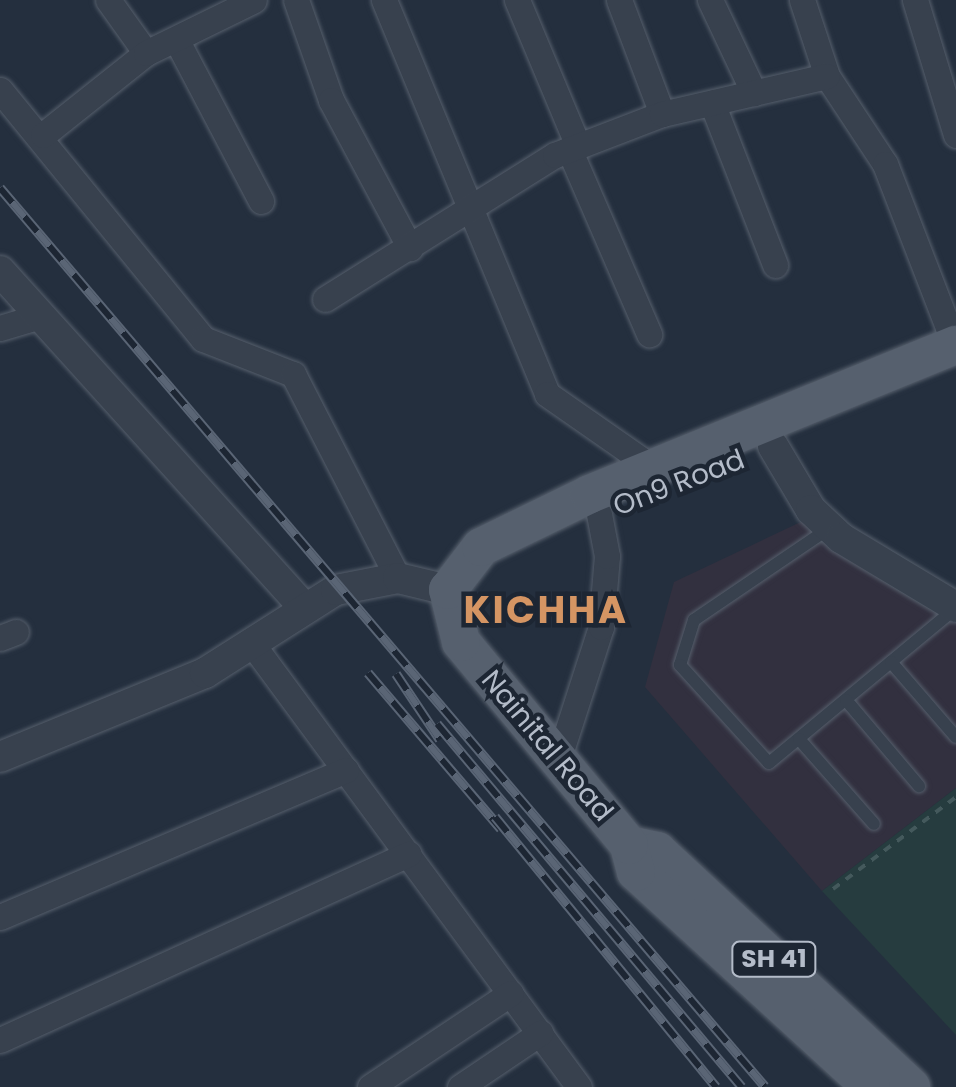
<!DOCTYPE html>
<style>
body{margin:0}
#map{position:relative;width:956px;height:1087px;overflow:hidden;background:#242f3e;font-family:Poppins,sans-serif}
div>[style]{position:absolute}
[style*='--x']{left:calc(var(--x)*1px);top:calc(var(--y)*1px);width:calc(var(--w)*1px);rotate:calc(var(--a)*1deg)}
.medical>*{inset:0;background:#32303f}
.green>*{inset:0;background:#263c3f}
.path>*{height:4px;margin-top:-2px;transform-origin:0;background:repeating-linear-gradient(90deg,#44595c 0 8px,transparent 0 16px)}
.roads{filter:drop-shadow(0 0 2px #565f6c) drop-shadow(0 0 2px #565f6c)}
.service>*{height:12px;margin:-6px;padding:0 6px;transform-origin:6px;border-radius:6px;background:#38414e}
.minor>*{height:25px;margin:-12.5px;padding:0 12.5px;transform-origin:12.5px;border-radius:12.5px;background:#38414e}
.tertiary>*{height:30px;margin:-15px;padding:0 15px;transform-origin:15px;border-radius:15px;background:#38414e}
.primary>*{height:38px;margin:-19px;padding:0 19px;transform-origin:19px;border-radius:19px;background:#56606e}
.rail>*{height:10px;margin-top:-5px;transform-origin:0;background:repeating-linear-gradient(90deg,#1d2633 0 19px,#5a6575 0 38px);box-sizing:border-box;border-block:2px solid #5a6575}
span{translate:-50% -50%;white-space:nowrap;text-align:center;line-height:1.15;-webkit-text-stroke:9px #1d2633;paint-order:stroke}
.shield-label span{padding:2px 8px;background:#1d2633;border:2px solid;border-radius:8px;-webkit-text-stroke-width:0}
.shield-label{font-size:25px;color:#b4bcc9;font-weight:700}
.street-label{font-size:28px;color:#b4bcc9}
.district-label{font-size:38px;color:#d59563;font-weight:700;letter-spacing:2.5px}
</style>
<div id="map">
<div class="medical">
<div style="clip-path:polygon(805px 520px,956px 620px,956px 788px,822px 891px,645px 687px,674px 582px)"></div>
</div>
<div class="green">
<div style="clip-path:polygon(956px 788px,956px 1035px,822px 891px)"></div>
</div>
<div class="path">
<div style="--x:833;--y:889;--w:154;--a:-36.8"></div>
</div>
<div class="roads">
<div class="service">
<div style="--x:828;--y:529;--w:162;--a:145.8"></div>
<div style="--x:694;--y:620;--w:47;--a:107.3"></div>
<div style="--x:680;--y:665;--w:132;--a:47.8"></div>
<div style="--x:769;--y:763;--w:243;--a:-39.7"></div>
<div style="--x:891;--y:662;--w:99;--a:49.1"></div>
<div style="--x:846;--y:700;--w:113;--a:49.7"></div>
<div style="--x:799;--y:739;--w:113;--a:48.6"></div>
</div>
<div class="minor">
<div style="--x:108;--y:0;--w:65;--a:54.4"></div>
<div style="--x:296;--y:0;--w:106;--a:70.7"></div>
<div style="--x:331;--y:100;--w:168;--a:61.9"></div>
<div style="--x:384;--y:0;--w:426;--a:67.5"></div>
<div style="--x:547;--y:394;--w:129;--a:34.9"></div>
<div style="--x:517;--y:0;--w:158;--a:67.3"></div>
<div style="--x:619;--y:0;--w:122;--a:69.3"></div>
<div style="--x:710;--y:0;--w:103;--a:64.7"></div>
<div style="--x:802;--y:0;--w:80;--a:71.8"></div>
<div style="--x:827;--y:76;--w:105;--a:56.6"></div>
<div style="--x:885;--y:164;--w:194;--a:68.9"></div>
<div style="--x:915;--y:0;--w:141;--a:73.1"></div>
<div style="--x:176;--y:39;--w:183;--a:62.3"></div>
<div style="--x:0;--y:90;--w:321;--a:50.8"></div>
<div style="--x:203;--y:339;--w:97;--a:21.3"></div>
<div style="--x:293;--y:374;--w:229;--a:62.8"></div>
<div style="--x:712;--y:103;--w:174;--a:68.7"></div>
<div style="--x:43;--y:135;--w:132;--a:-38.5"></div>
<div style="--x:146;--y:53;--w:120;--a:-26.1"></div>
<div style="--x:569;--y:149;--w:202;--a:66.6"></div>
<div style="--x:325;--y:299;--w:271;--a:-32.1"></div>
<div style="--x:555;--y:155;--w:115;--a:-21"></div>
<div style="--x:662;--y:114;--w:169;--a:-13"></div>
<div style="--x:0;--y:328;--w:42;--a:-16.7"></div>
<div style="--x:0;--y:638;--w:17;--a:-21"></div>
<div style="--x:250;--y:641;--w:554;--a:53.58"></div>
<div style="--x:558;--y:760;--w:140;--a:-72.1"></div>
<div style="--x:601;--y:627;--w:71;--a:-85.2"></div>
<div style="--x:607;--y:556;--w:43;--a:-100.8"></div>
<div style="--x:0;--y:917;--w:376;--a:-23"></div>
<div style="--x:0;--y:1040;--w:449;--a:-24.5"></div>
<div style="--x:370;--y:1087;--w:169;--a:-33.7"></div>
<div style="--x:460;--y:1087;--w:97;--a:-34"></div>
</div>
<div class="tertiary">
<div style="--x:0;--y:271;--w:452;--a:47.9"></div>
<div style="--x:773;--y:446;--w:74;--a:59.3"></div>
<div style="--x:811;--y:510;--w:41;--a:43"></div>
<div style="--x:841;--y:538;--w:134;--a:31"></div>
<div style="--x:0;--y:757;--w:222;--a:-22.3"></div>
<div style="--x:205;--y:673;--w:155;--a:-32.4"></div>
<div style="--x:336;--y:590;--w:63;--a:-11"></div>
<div style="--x:398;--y:578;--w:51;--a:13.5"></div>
</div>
<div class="primary">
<div style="--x:629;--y:845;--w:29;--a:12"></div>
<div style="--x:657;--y:851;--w:347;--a:42.9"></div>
<div style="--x:871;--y:1087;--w:319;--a:-137.5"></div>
<div style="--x:636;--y:872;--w:28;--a:-105"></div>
<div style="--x:629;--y:845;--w:264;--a:-129.6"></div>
<div style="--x:461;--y:642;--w:54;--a:-104"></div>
<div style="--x:448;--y:590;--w:54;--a:-52.5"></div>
<div style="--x:481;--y:547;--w:121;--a:-25.9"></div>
<div style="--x:590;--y:494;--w:395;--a:-22.2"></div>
</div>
</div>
<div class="rail">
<div style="--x:0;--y:188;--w:1180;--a:49.6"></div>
<div style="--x:368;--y:673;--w:205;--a:49.6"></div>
<div style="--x:396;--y:674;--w:79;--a:56.3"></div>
<div style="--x:437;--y:724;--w:474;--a:50"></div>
<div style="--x:495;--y:817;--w:349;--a:50.7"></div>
</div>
<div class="shield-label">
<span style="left:774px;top:959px">SH 41</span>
</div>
<div class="street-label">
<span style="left:679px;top:483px;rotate:-21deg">On9 Road</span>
<span style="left:547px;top:746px;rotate:50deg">Nainital Road</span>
</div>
<div class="district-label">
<span style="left:546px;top:610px">KICHHA</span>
</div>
</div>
